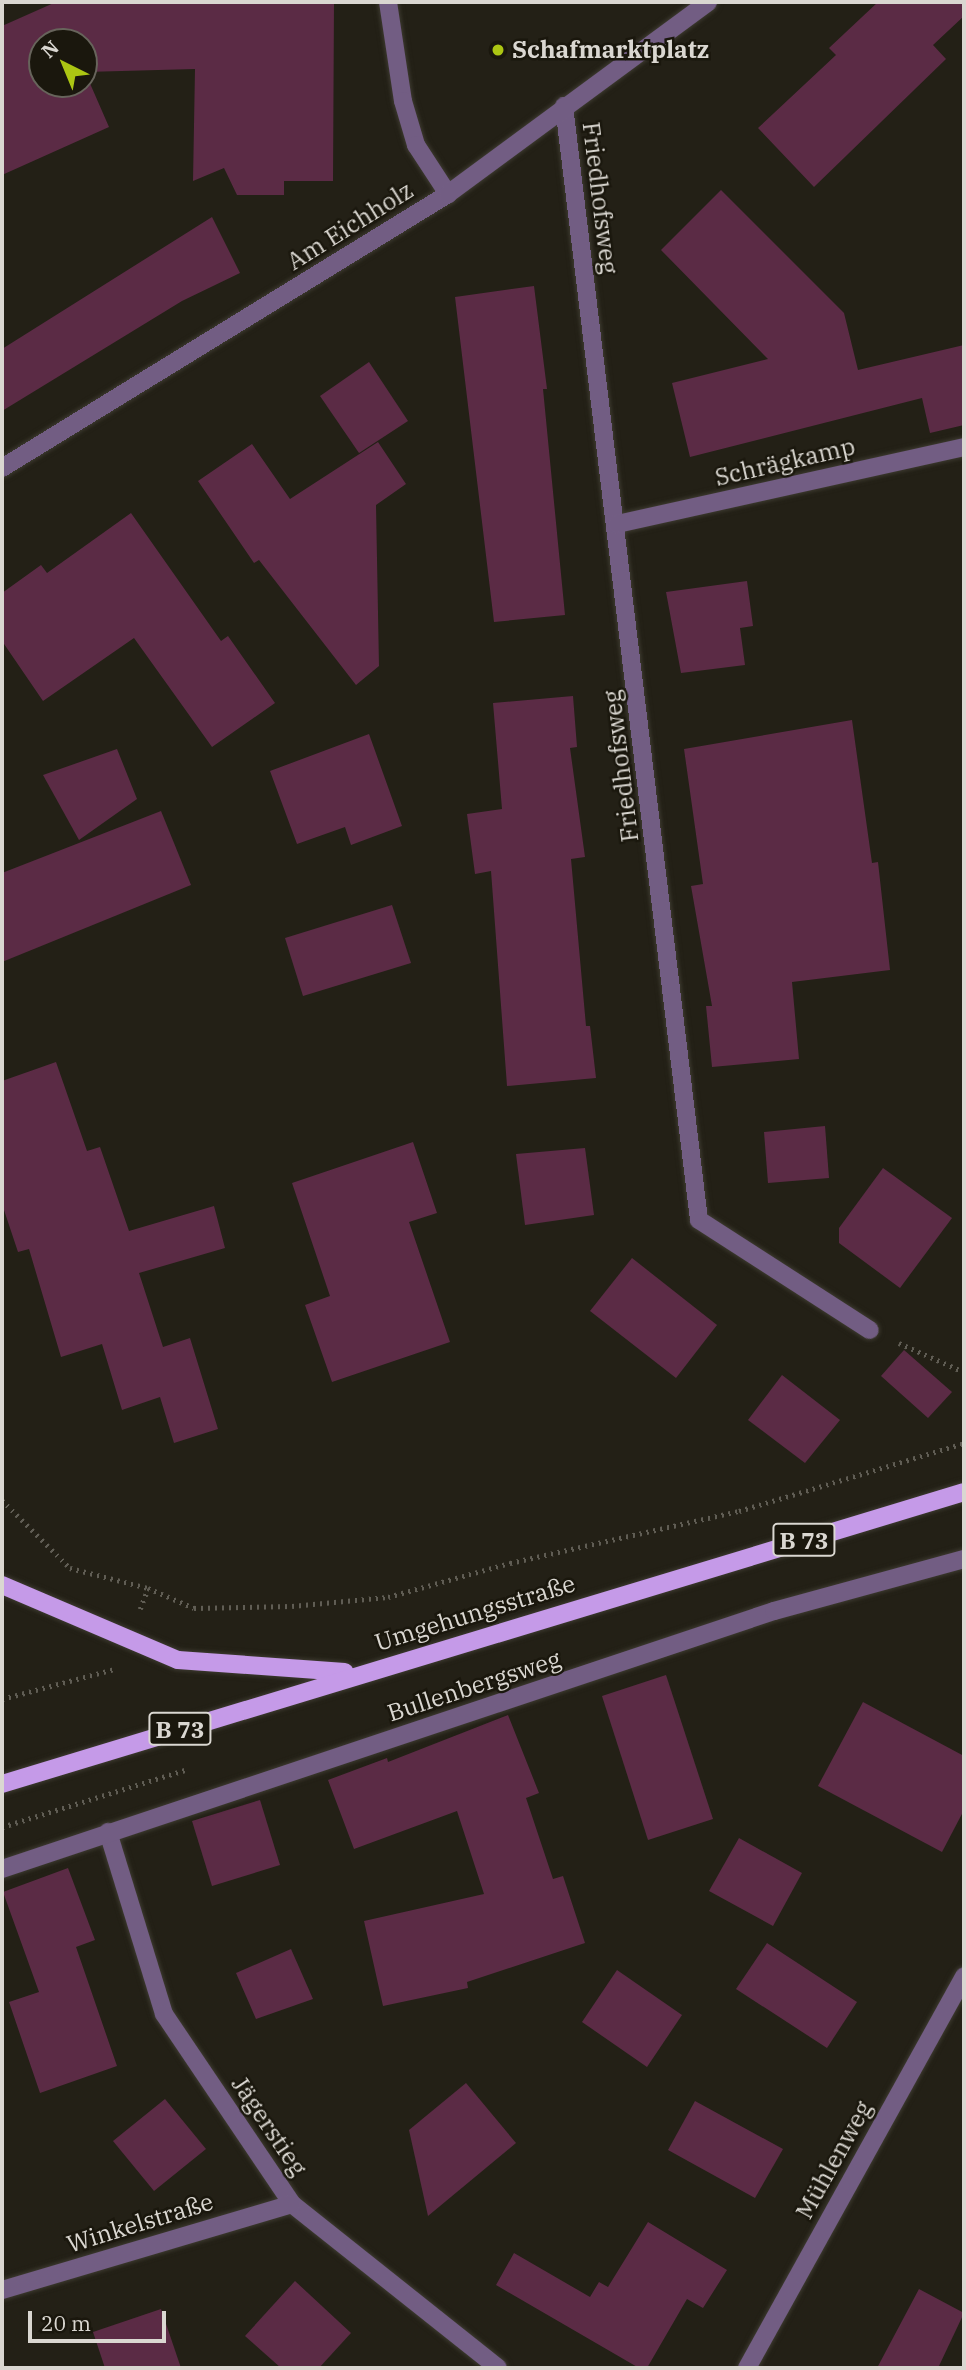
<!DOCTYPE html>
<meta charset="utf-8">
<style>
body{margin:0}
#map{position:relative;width:966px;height:2370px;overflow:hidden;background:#232016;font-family:"IBM Plex Serif",serif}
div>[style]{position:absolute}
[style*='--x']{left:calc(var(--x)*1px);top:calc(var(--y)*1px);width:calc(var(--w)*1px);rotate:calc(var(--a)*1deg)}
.building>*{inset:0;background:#5b2b45}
.path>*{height:4.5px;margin-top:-2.25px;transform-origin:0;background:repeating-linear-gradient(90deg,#605d54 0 2px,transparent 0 7px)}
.roads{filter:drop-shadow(0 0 2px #3d3a30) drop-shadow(0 0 2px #3d3a30)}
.minor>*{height:18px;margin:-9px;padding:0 9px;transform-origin:9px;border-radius:9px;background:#725d83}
.major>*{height:18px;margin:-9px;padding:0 9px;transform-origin:9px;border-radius:9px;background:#c59ae8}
.dots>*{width:19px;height:19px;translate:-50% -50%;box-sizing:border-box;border:4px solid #1a170d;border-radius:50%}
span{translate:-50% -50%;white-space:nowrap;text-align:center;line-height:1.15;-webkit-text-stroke:5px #1a170d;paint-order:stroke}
.shield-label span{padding:2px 5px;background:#1a170d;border:2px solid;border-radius:5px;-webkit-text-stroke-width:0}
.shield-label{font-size:23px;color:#dad7d1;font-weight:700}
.poi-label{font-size:24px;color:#dad7d1;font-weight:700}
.left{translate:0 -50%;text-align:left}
.street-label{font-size:24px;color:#dad7d1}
.frame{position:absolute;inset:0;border:4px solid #dad7d1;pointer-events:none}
.north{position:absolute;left:28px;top:28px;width:70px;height:70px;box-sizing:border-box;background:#1a170d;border:2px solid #67645b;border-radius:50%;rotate:317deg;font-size:19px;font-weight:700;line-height:28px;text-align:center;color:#dad7d1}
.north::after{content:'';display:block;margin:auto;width:24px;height:32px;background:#acc613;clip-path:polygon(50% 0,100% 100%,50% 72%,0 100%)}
.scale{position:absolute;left:28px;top:2311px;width:138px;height:32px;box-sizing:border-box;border:4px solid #dad7d1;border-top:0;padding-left:9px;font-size:21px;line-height:24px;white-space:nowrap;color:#dad7d1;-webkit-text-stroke:5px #1a170d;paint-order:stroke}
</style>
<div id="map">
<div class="building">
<div style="clip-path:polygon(evenodd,56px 2px,334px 2px,333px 181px,284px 181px,284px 195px,237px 195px,224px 168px,193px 181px,195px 69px,85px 72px,109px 127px,2px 175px,2px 26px,56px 2px,42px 42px,84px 42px,84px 84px,42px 84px,42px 42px)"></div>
<div style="clip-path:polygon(878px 2px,964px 2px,964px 16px,933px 45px,946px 59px,814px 187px,758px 128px,836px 55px,829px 48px)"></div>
<div style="clip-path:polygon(721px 190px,844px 313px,858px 370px,964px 345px,964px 425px,930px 433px,922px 398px,690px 457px,672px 383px,768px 359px,661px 250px)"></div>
<div style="clip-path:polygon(212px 217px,240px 273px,182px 301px,2px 411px,2px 349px)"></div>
<div style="clip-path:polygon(534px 286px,547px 389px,543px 389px,565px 615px,494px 622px,455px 297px)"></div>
<div style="clip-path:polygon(369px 362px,408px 421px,359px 453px,320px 396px)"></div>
<div style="clip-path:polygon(378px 442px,406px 484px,376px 505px,379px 666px,356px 685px,259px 560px,254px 563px,198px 481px,252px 444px,290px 499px)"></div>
<div style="clip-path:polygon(131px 513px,221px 641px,228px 636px,275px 703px,212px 747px,134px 638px,43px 701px,2px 641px,2px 593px,41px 565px,47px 573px)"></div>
<div style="clip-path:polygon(747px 581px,753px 626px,740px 628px,745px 665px,681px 673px,666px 592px)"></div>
<div style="clip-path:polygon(573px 696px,577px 747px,570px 748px,585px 857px,571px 859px,586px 1026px,590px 1026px,596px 1078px,507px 1086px,491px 871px,475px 874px,467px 814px,502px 809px,493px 703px)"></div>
<div style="clip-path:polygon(852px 720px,872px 863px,878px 862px,890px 970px,792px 982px,799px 1059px,712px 1067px,706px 1006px,712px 1006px,691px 886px,703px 884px,684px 749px)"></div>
<div style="clip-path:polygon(369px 734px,402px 826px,351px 845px,345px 827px,297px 844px,270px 771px)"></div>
<div style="clip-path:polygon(117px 749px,137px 799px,79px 840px,43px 775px)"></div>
<div style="clip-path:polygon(161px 811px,191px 885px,2px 962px,2px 873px)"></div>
<div style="clip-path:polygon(392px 905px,411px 963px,303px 996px,285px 938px)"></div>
<div style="clip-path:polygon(56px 1062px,87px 1151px,100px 1147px,129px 1231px,214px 1206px,225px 1248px,139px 1273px,163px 1347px,190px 1338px,218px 1429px,174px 1443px,160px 1397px,122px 1410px,102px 1344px,61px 1357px,29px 1249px,18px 1252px,2px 1204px,2px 1081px)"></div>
<div style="clip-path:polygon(825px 1126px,829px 1178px,768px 1183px,764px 1132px)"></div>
<div style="clip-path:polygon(413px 1142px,437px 1213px,409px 1222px,450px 1342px,332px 1382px,305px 1305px,330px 1296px,292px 1183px)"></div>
<div style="clip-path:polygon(585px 1148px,594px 1215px,525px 1225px,516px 1154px)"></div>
<div style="clip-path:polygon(883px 1168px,952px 1218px,900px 1288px,839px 1243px,839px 1228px)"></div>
<div style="clip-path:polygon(632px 1258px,717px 1325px,676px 1378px,590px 1311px)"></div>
<div style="clip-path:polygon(904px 1350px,952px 1392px,928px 1418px,881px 1376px)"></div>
<div style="clip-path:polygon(782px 1375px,840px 1420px,805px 1463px,748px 1420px)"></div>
<div style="clip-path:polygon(666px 1675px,713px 1819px,648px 1840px,602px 1696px)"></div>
<div style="clip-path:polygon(863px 1702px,964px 1756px,964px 1810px,942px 1852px,818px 1786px)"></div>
<div style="clip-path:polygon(508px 1715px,539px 1793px,526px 1798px,553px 1879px,563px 1876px,585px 1943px,467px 1982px,468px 1988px,383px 2006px,364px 1921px,484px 1894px,457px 1811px,354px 1849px,328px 1780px,387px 1758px,388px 1762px)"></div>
<div style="clip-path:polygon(260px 1800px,280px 1865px,212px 1886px,192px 1821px)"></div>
<div style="clip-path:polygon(739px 1838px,802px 1873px,773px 1926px,709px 1891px)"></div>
<div style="clip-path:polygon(68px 1868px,95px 1940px,76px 1947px,117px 2066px,40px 2093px,9px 2002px,39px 1992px,3px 1892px)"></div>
<div style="clip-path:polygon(767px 1943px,857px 2002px,827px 2048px,736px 1989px)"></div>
<div style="clip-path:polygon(291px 1949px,313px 1999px,256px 2019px,236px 1973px)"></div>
<div style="clip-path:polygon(617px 1970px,682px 2015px,647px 2067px,582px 2022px)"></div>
<div style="clip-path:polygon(466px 2083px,516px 2143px,428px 2216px,409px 2130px)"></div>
<div style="clip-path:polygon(165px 2099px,206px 2149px,154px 2191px,113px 2141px)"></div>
<div style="clip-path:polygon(695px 2101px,783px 2149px,755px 2198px,668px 2150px)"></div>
<div style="clip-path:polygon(648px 2222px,727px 2270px,703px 2308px,687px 2299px,647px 2368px,639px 2368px,496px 2285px,514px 2253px,590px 2297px,599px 2282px,608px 2287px)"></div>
<div style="clip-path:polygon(295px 2281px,351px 2333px,319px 2368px,281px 2368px,245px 2336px)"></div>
<div style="clip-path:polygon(919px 2289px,964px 2313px,938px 2368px,877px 2368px)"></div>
<div style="clip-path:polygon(161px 2309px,181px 2368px,105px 2368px,93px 2332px)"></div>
</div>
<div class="path">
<div style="--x:899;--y:1343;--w:71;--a:24"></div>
<div style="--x:2;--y:1500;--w:96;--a:45"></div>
<div style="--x:70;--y:1568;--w:81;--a:14.4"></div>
<div style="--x:140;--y:1609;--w:22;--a:-69"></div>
<div style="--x:148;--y:1588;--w:50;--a:23.5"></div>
<div style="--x:194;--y:1608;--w:98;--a:-1.2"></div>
<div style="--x:292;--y:1606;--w:96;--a:-5.4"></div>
<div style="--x:388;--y:1597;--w:127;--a:-15.6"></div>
<div style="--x:510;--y:1563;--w:235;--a:-12.8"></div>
<div style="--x:739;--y:1511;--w:235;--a:-16.8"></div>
<div style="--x:2;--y:1699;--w:117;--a:-14.9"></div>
<div style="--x:2;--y:1827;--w:195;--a:-17.3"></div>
</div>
<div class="roads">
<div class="minor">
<div style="--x:388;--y:2;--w:100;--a:81.4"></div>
<div style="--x:403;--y:101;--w:46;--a:73.5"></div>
<div style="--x:416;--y:145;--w:59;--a:56.9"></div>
<div style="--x:564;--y:106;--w:1122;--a:83.09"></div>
<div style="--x:699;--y:1220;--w:203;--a:32.8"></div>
<div style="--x:2;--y:468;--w:523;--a:-31.56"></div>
<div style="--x:448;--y:194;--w:323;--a:-36.4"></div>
<div style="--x:617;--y:524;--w:355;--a:-12.5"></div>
<div style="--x:108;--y:1832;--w:190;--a:72.9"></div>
<div style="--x:164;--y:2014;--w:229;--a:56"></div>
<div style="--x:292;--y:2204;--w:263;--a:38.5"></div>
<div style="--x:2;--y:1869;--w:814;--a:-18.48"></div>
<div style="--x:774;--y:1611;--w:197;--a:-15.3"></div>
<div style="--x:2;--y:2290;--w:302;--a:-16.5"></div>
<div style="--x:747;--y:2368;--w:448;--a:-61"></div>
</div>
<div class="major">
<div style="--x:2;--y:1585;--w:191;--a:23.1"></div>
<div style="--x:178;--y:1660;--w:167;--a:4.1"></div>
<div style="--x:2;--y:1784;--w:1005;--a:-16.88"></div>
</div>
</div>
<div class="dots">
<div style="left:498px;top:50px;background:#acc613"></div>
</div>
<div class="shield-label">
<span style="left:804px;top:1540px">B 73</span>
<span style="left:180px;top:1729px">B 73</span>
</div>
<div class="poi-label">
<span class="left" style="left:512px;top:50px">Schafmarktplatz</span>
</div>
<div class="street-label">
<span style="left:600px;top:198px;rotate:83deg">Friedhofsweg</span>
<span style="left:350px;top:226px;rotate:-32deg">Am Eichholz</span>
<span style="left:785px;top:462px;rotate:-13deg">Schrägkamp</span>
<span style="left:621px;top:766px;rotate:-97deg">Friedhofsweg</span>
<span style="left:475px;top:1613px;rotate:-17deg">Umgehungsstraße</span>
<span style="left:474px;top:1686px;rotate:-18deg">Bullenbergsweg</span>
<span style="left:269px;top:2126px;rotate:56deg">Jägerstieg</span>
<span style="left:834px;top:2160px;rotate:-61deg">Mühlenweg</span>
<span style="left:140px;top:2223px;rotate:-17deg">Winkelstraße</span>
</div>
<div class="frame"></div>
<div class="north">N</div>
<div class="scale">20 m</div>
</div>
